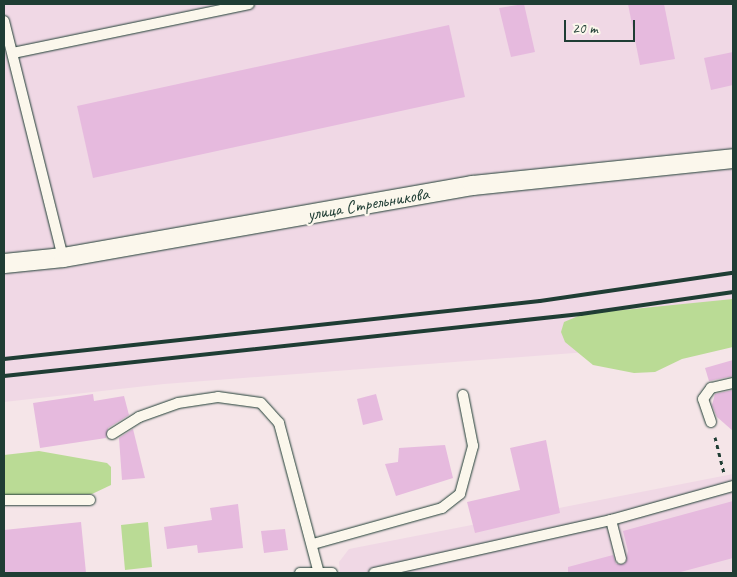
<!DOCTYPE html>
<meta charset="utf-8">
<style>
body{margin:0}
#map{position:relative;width:737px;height:577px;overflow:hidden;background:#f5e5e8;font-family:Caveat,sans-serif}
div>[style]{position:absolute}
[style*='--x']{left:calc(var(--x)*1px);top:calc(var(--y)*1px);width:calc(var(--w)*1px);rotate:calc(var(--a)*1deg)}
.built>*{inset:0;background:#f0d8e5}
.green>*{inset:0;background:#badb95}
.building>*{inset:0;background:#e6bade}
.path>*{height:3px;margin-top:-1.5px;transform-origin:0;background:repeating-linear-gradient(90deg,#1f3d34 0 4px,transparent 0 8px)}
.roads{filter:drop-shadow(0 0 1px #1f3d34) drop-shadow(0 0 1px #1f3d34)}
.lane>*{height:10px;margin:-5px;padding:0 5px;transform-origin:5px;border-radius:5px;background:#fbf7ec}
.street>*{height:19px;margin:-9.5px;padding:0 9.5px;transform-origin:9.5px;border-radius:9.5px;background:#fbf7ec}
.rail>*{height:4px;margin:-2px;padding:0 2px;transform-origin:2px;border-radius:2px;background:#1f3d34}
span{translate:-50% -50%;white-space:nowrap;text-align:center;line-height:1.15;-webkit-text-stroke:4.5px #fbf7ec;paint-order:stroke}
.street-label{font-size:18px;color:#1f3d34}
.frame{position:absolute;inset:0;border:5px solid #1f3d34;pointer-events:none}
.scale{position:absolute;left:564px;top:20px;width:71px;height:22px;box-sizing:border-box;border:2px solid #1f3d34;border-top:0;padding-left:6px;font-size:15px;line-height:18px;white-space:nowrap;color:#1f3d34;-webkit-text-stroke:4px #fbf7ec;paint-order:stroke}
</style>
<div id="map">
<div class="built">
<div style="clip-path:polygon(4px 4px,733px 4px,733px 341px,164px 384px,4px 402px)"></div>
<div style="clip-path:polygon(733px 474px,733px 573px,340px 573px,339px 562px,349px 549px)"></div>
</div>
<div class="green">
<div style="clip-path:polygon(733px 299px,733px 347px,682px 359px,655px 372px,634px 373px,593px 365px,565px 342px,561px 332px,564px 322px,583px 314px)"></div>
<div style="clip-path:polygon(39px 451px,107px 463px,111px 467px,111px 485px,92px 494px,4px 495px,4px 455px)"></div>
<div style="clip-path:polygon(148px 522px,152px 567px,125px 570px,121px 525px)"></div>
</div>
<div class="building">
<div style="clip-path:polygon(524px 4px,535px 52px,511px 57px,499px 8px)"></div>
<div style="clip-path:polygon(628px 4px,664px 4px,675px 59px,640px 65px)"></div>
<div style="clip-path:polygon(449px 25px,465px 97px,93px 178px,77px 106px)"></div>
<div style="clip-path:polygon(733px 52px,733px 85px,711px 90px,704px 58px)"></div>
<div style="clip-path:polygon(733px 360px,733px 376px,709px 381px,705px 368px)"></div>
<div style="clip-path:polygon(733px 390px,733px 431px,717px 417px,712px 405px,715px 394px)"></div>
<div style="clip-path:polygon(93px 394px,94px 401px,124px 396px,129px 415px,108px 428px,106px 438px,40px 448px,33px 403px)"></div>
<div style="clip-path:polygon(376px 394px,383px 420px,363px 425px,357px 399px)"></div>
<div style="clip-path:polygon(133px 429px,145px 478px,122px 480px,119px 438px)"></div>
<div style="clip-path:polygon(546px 440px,560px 513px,475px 533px,467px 502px,520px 490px,510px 448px)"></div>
<div style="clip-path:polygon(445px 445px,453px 478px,396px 496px,385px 464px,398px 462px,399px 448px)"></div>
<div style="clip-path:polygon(733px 501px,733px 558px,677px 573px,568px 573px,568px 567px,613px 555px,616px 564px,625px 564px,628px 551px,623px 531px)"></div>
<div style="clip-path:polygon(238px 504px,243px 548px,198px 553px,197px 545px,167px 549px,164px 527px,212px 520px,210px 508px)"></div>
<div style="clip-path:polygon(81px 522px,86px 573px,4px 573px,4px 530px)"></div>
<div style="clip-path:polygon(285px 529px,288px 550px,264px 553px,261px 531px)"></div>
</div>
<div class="path">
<div style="--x:715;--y:437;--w:36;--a:76"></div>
</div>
<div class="roads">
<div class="lane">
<div style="--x:4;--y:21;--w:243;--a:76"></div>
<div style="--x:13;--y:53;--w:241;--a:-11.7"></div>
<div style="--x:711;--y:422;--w:24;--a:-109"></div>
<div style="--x:703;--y:399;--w:14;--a:-54"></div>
<div style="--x:711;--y:388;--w:23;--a:-13"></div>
<div style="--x:112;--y:434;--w:32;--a:-32"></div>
<div style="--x:139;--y:417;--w:41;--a:-19.7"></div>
<div style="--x:178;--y:403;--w:40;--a:-8.5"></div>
<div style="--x:218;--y:397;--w:43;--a:7.9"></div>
<div style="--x:261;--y:403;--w:27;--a:48"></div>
<div style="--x:279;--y:423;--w:155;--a:75.1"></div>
<div style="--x:4;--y:500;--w:86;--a:0"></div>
<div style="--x:611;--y:520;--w:40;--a:75.6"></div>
<div style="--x:313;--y:544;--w:134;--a:-15.6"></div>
<div style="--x:442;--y:508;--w:23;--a:-38"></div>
<div style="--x:460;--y:494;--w:50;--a:-74.8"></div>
<div style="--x:473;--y:446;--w:52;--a:-101.1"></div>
<div style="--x:300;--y:573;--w:32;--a:0"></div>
<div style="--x:374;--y:573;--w:243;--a:-12.6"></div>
<div style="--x:611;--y:520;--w:127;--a:-15.6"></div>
</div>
<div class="street">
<div style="--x:4;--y:263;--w:59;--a:-5.8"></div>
<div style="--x:63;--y:257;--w:415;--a:-10"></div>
<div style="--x:472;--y:185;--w:262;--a:-5.9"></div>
</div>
</div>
<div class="rail">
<div style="--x:4;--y:359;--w:539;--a:-6.18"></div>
<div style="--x:540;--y:301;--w:195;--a:-8.3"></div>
<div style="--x:4;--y:376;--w:580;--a:-6.13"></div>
<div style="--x:581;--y:314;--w:154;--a:-8.2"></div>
</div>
<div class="street-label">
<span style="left:368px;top:204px;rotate:-10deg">улица Стрельникова</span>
</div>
<div class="frame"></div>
<div class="scale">20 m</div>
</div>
